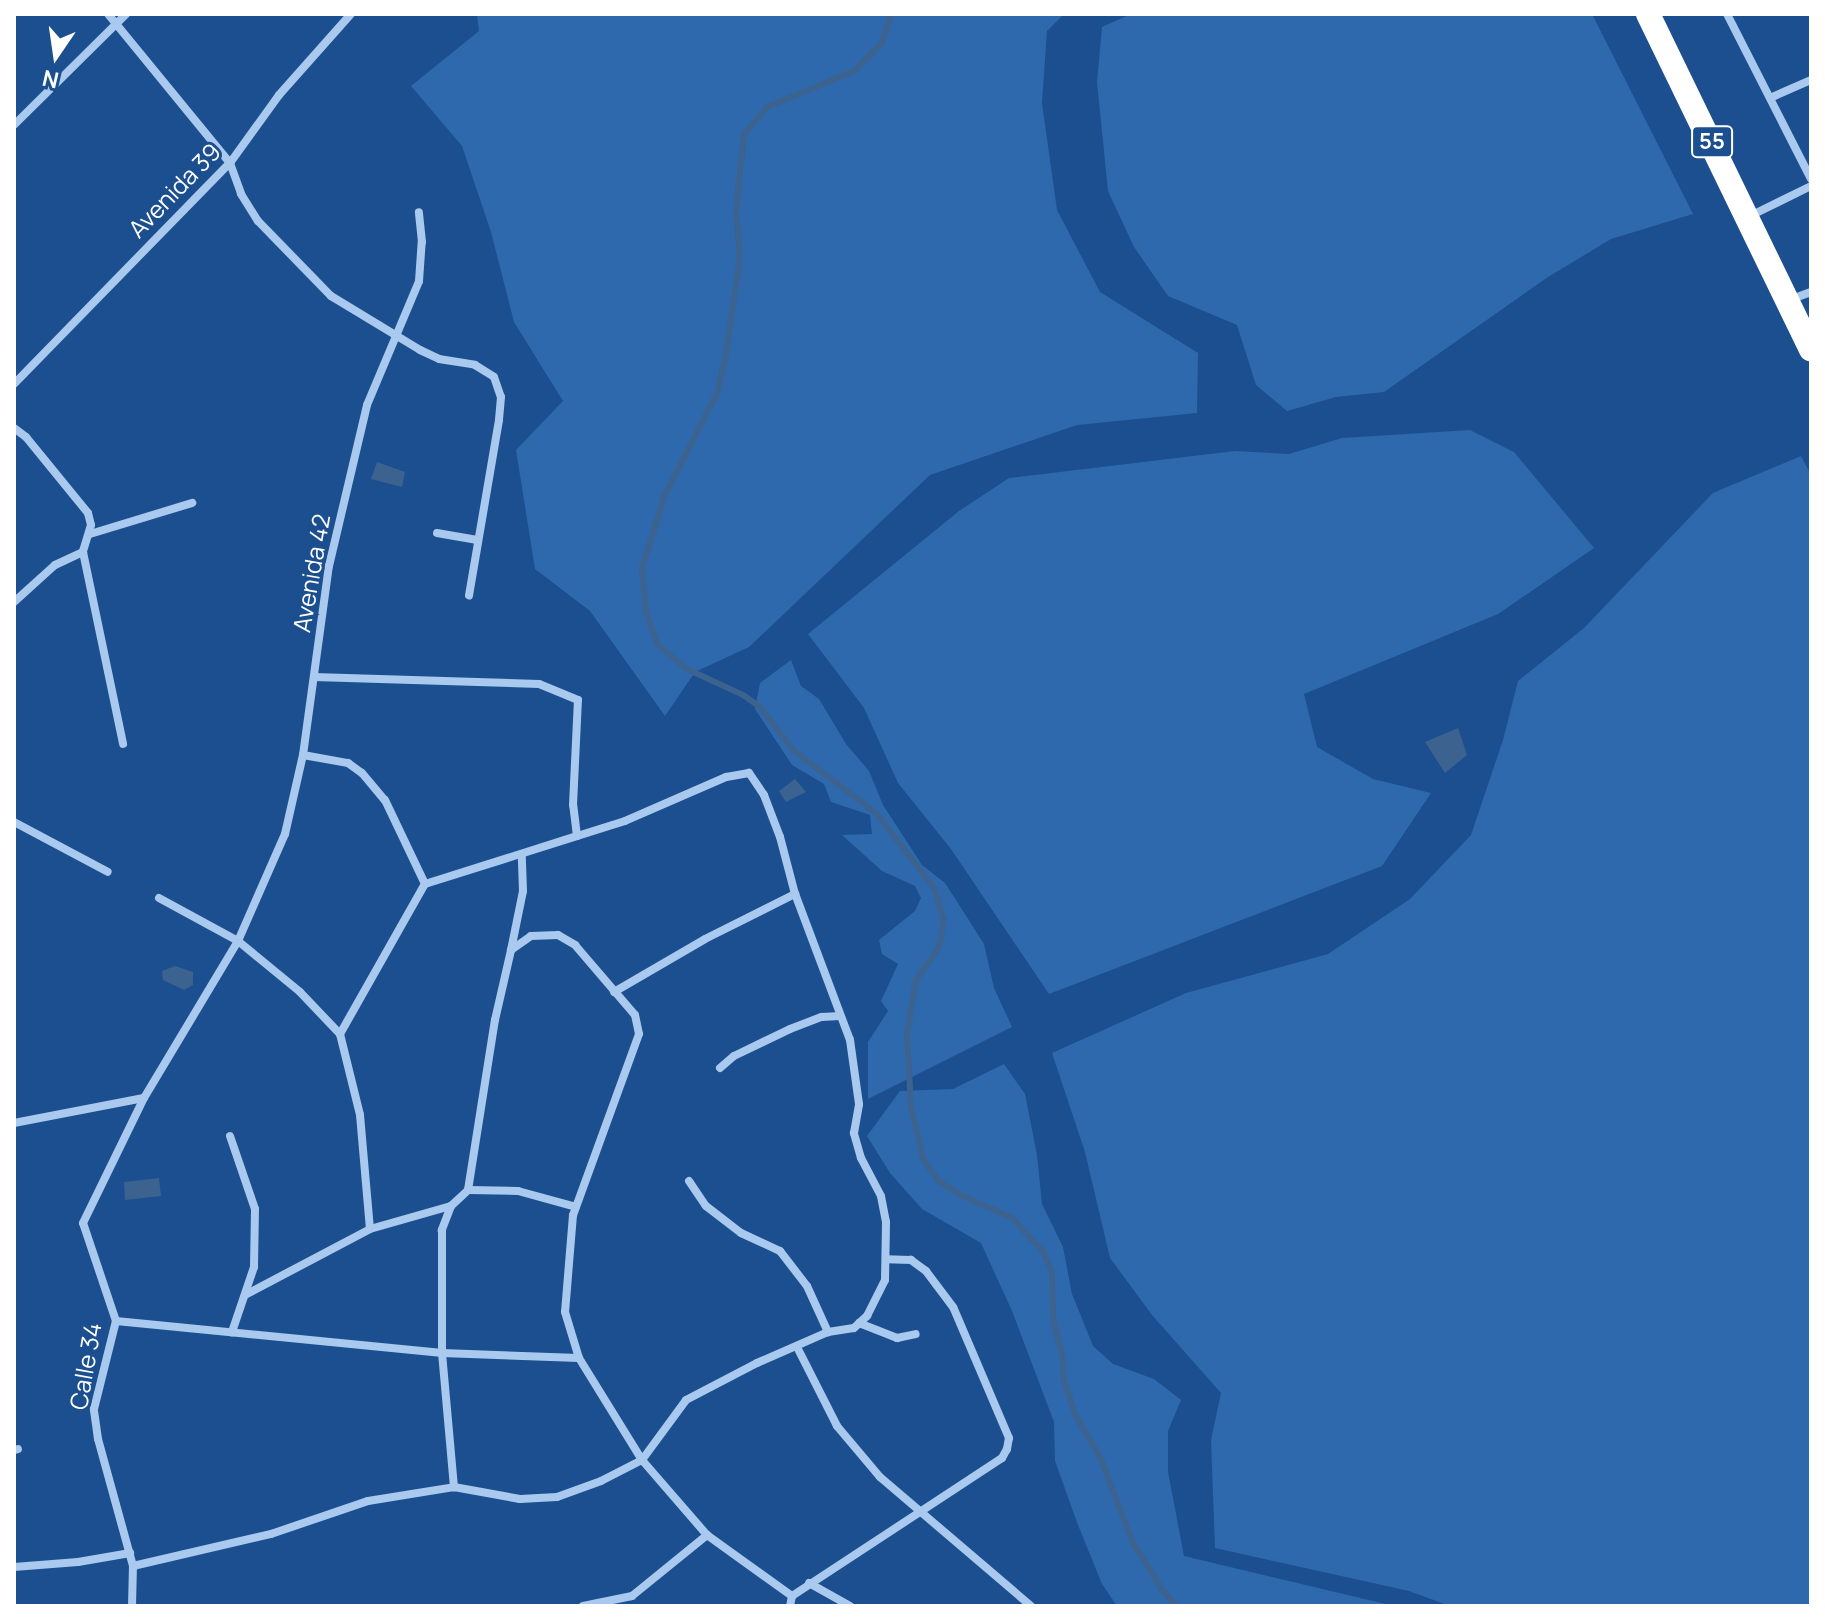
<!DOCTYPE html>
<style>
body{margin:0}
#map{position:relative;width:1825px;height:1620px;overflow:hidden;background:#1b4f8f;font-family:Manrope,sans-serif}
div>[style]{position:absolute}
[style*='--x']{left:calc(var(--x)*1px);top:calc(var(--y)*1px);width:calc(var(--w)*1px);rotate:calc(var(--a)*1deg)}
.green>*{inset:0;background:#2e69ad}
.water>*{inset:0;background:#3c6290}
.stream>*{height:6px;margin:-3px;padding:0 3px;transform-origin:3px;border-radius:3px;background:#3c6290}
.street>*{height:8px;margin:-4px;padding:0 4px;transform-origin:4px;border-radius:4px;background:#a9c9ee}
.highway>*{height:24px;margin:-12px;padding:0 12px;transform-origin:12px;border-radius:12px;background:#fff}
span{translate:-50% -50%;white-space:nowrap;text-align:center;line-height:1.15;-webkit-text-stroke:6px #1b4f8f;paint-order:stroke}
.shield-label span{padding:2px 6px;background:#1b4f8f;border:2px solid;border-radius:6px;-webkit-text-stroke-width:0}
.shield-label{font-size:22px;color:#fff;font-weight:700}
.street-label{font-size:24px;color:#fff}
.frame{position:absolute;inset:0;border:16px solid #fff;pointer-events:none}
.north{position:absolute;left:16px;top:16px;width:80px;height:80px;-webkit-text-stroke:6px #1b4f8f;paint-order:stroke;rotate:193deg;font-size:22px;font-weight:700;line-height:32px;text-align:center;color:#fff}
.north::after{content:'';display:block;margin:auto;width:28px;height:36px;background:#fff;clip-path:polygon(50% 0,100% 100%,50% 72%,0 100%)}
</style>
<div id="map">
<div class="green">
<div style="clip-path:polygon(477px 14px,1064px 14px,1047px 31px,1042px 103px,1057px 210px,1100px 292px,1198px 353px,1197px 413px,1077px 425px,930px 475px,749px 647px,695px 672px,665px 716px,590px 611px,535px 569px,516px 450px,563px 401px,514px 322px,491px 232px,462px 146px,411px 86px,479px 31px)"></div>
<div style="clip-path:polygon(1131px 14px,1592px 14px,1693px 214px,1611px 239px,1548px 277px,1384px 392px,1336px 397px,1287px 411px,1256px 385px,1237px 325px,1168px 296px,1134px 247px,1108px 191px,1097px 82px,1102px 27px)"></div>
<div style="clip-path:polygon(1470px 430px,1514px 452px,1594px 548px,1498px 614px,1304px 694px,1317px 747px,1373px 779px,1431px 793px,1382px 866px,1049px 994px,951px 849px,898px 783px,864px 708px,808px 634px,959px 511px,1009px 478px,1235px 451px,1289px 454px,1342px 438px)"></div>
<div style="clip-path:polygon(1801px 456px,1811px 475px,1811px 1606px,1450px 1606px,1409px 1591px,1215px 1548px,1211px 1440px,1221px 1393px,1152px 1315px,1110px 1258px,1085px 1152px,1052px 1053px,1186px 993px,1328px 954px,1410px 899px,1471px 835px,1503px 740px,1518px 681px,1584px 628px,1713px 493px)"></div>
<div style="clip-path:polygon(791px 660px,801px 686px,819px 699px,846px 744px,869px 771px,883px 805px,922px 865px,945px 883px,965px 914px,984px 944px,994px 988px,1012px 1027px,868px 1099px,868px 1042px,888px 1011px,881px 1001px,898px 964px,882px 954px,879px 940px,915px 911px,921px 898px,915px 886px,882px 871px,842px 835px,872px 834px,870px 815px,831px 802px,824px 784px,792px 765px,755px 709px,760px 683px)"></div>
<div style="clip-path:polygon(1004px 1064px,1025px 1094px,1037px 1155px,1042px 1204px,1063px 1247px,1072px 1294px,1093px 1346px,1113px 1364px,1154px 1379px,1181px 1400px,1168px 1431px,1168px 1472px,1184px 1556px,1394px 1606px,1117px 1606px,1102px 1584px,1078px 1525px,1055px 1461px,1054px 1422px,1012px 1311px,981px 1243px,922px 1209px,890px 1173px,867px 1136px,900px 1091px,953px 1089px)"></div>
</div>
<div class="water">
<div style="clip-path:polygon(377px 462px,405px 472px,402px 487px,371px 479px)"></div>
<div style="clip-path:polygon(1458px 728px,1467px 755px,1445px 773px,1425px 742px)"></div>
<div style="clip-path:polygon(795px 779px,806px 792px,786px 802px,779px 791px)"></div>
<div style="clip-path:polygon(175px 966px,193px 972px,193px 985px,184px 990px,163px 980px,162px 971px)"></div>
<div style="clip-path:polygon(159px 1178px,161px 1196px,125px 1200px,124px 1182px)"></div>
</div>
<div class="stream">
<div style="--x:891;--y:14;--w:30;--a:107"></div>
<div style="--x:882;--y:43;--w:40;--a:135"></div>
<div style="--x:854;--y:71;--w:94;--a:157.5"></div>
<div style="--x:767;--y:107;--w:35;--a:130"></div>
<div style="--x:744;--y:134;--w:76;--a:96"></div>
<div style="--x:736;--y:210;--w:48;--a:85.2"></div>
<div style="--x:740;--y:258;--w:102;--a:98.4"></div>
<div style="--x:725;--y:359;--w:35;--a:103"></div>
<div style="--x:717;--y:393;--w:117;--a:117"></div>
<div style="--x:664;--y:497;--w:75;--a:107"></div>
<div style="--x:642;--y:569;--w:43;--a:84.7"></div>
<div style="--x:646;--y:612;--w:34;--a:71"></div>
<div style="--x:657;--y:644;--w:39;--a:40"></div>
<div style="--x:687;--y:669;--w:62;--a:24.9"></div>
<div style="--x:743;--y:695;--w:21;--a:35"></div>
<div style="--x:760;--y:707;--w:56;--a:52.3"></div>
<div style="--x:794;--y:751;--w:103;--a:37.1"></div>
<div style="--x:876;--y:813;--w:95;--a:52.3"></div>
<div style="--x:934;--y:888;--w:34;--a:73"></div>
<div style="--x:944;--y:921;--w:26;--a:101"></div>
<div style="--x:939;--y:947;--w:40;--a:124.9"></div>
<div style="--x:916;--y:980;--w:54;--a:99.6"></div>
<div style="--x:907;--y:1033;--w:74;--a:86.9"></div>
<div style="--x:911;--y:1107;--w:56;--a:76.5"></div>
<div style="--x:924;--y:1161;--w:25;--a:53"></div>
<div style="--x:939;--y:1181;--w:23;--a:34"></div>
<div style="--x:958;--y:1194;--w:59;--a:24"></div>
<div style="--x:1012;--y:1218;--w:45;--a:46.8"></div>
<div style="--x:1043;--y:1251;--w:23;--a:67"></div>
<div style="--x:1052;--y:1272;--w:47;--a:88.8"></div>
<div style="--x:1053;--y:1319;--w:40;--a:75.6"></div>
<div style="--x:1063;--y:1358;--w:23;--a:88"></div>
<div style="--x:1064;--y:1381;--w:37;--a:71"></div>
<div style="--x:1076;--y:1416;--w:48;--a:59.7"></div>
<div style="--x:1100;--y:1457;--w:92;--a:69"></div>
<div style="--x:1133;--y:1543;--w:57;--a:58"></div>
<div style="--x:1163;--y:1591;--w:21;--a:47"></div>
</div>
<div class="street">
<div style="--x:108;--y:14;--w:193;--a:50.7"></div>
<div style="--x:230;--y:163;--w:33;--a:70"></div>
<div style="--x:241;--y:194;--w:32;--a:58"></div>
<div style="--x:258;--y:221;--w:105;--a:45.8"></div>
<div style="--x:331;--y:296;--w:104;--a:31.2"></div>
<div style="--x:420;--y:350;--w:21;--a:25"></div>
<div style="--x:439;--y:359;--w:36;--a:9"></div>
<div style="--x:475;--y:365;--w:22;--a:32"></div>
<div style="--x:494;--y:377;--w:21;--a:71"></div>
<div style="--x:501;--y:397;--w:23;--a:95"></div>
<div style="--x:499;--y:420;--w:178;--a:99.7"></div>
<div style="--x:1727;--y:14;--w:185;--a:63"></div>
<div style="--x:1770;--y:98;--w:45;--a:-23.7"></div>
<div style="--x:14;--y:125;--w:158;--a:-44.7"></div>
<div style="--x:1750;--y:216;--w:68;--a:-26.2"></div>
<div style="--x:1789;--y:300;--w:23;--a:-20"></div>
<div style="--x:14;--y:384;--w:309;--a:-45.7"></div>
<div style="--x:230;--y:163;--w:84;--a:-54.2"></div>
<div style="--x:279;--y:95;--w:108;--a:-48.4"></div>
<div style="--x:14;--y:428;--w:15;--a:37"></div>
<div style="--x:26;--y:437;--w:98;--a:50.8"></div>
<div style="--x:88;--y:513;--w:12;--a:76"></div>
<div style="--x:91;--y:525;--w:28;--a:107"></div>
<div style="--x:83;--y:552;--w:196;--a:78.2"></div>
<div style="--x:437;--y:533;--w:41;--a:9.9"></div>
<div style="--x:90;--y:534;--w:107;--a:-16.9"></div>
<div style="--x:14;--y:602;--w:55;--a:-42.1"></div>
<div style="--x:55;--y:565;--w:31;--a:-25"></div>
<div style="--x:303;--y:755;--w:46;--a:10.1"></div>
<div style="--x:348;--y:763;--w:17;--a:36"></div>
<div style="--x:362;--y:773;--w:35;--a:50"></div>
<div style="--x:385;--y:800;--w:93;--a:64.5"></div>
<div style="--x:14;--y:822;--w:106;--a:28"></div>
<div style="--x:159;--y:898;--w:90;--a:28.6"></div>
<div style="--x:238;--y:941;--w:80;--a:39.4"></div>
<div style="--x:300;--y:992;--w:58;--a:46.4"></div>
<div style="--x:340;--y:1034;--w:83;--a:76.1"></div>
<div style="--x:360;--y:1115;--w:114;--a:85"></div>
<div style="--x:370;--y:1229;--w:84;--a:-15.9"></div>
<div style="--x:451;--y:1206;--w:26;--a:111"></div>
<div style="--x:442;--y:1230;--w:123;--a:90"></div>
<div style="--x:442;--y:1353;--w:135;--a:84.9"></div>
<div style="--x:511;--y:950;--w:60;--a:-78.5"></div>
<div style="--x:523;--y:891;--w:36;--a:-92"></div>
<div style="--x:614;--y:992;--w:105;--a:-30.2"></div>
<div style="--x:705;--y:939;--w:101;--a:-26.6"></div>
<div style="--x:340;--y:1034;--w:172;--a:-60.5"></div>
<div style="--x:425;--y:884;--w:159;--a:-17.5"></div>
<div style="--x:720;--y:1068;--w:18;--a:-41"></div>
<div style="--x:734;--y:1056;--w:62;--a:-25.7"></div>
<div style="--x:790;--y:1029;--w:34;--a:-21"></div>
<div style="--x:822;--y:1017;--w:18;--a:-3"></div>
<div style="--x:14;--y:1123;--w:132;--a:-10.9"></div>
<div style="--x:230;--y:1136;--w:77;--a:71.1"></div>
<div style="--x:255;--y:1209;--w:58;--a:91"></div>
<div style="--x:254;--y:1267;--w:69;--a:108.7"></div>
<div style="--x:689;--y:1181;--w:30;--a:56"></div>
<div style="--x:706;--y:1206;--w:44;--a:37.6"></div>
<div style="--x:741;--y:1233;--w:43;--a:24.8"></div>
<div style="--x:780;--y:1251;--w:44;--a:52.4"></div>
<div style="--x:807;--y:1286;--w:51;--a:65.5"></div>
<div style="--x:468;--y:1190;--w:50;--a:1.1"></div>
<div style="--x:518;--y:1191;--w:60;--a:15.4"></div>
<div style="--x:451;--y:1206;--w:23;--a:-43"></div>
<div style="--x:468;--y:1190;--w:172;--a:-81"></div>
<div style="--x:495;--y:1020;--w:72;--a:-77.1"></div>
<div style="--x:511;--y:950;--w:24;--a:-35"></div>
<div style="--x:531;--y:936;--w:27;--a:-2"></div>
<div style="--x:558;--y:935;--w:20;--a:30"></div>
<div style="--x:575;--y:945;--w:92;--a:49.4"></div>
<div style="--x:635;--y:1015;--w:19;--a:78"></div>
<div style="--x:639;--y:1034;--w:193;--a:110"></div>
<div style="--x:573;--y:1215;--w:97;--a:94.7"></div>
<div style="--x:565;--y:1312;--w:48;--a:73.1"></div>
<div style="--x:579;--y:1358;--w:120;--a:58.3"></div>
<div style="--x:642;--y:1460;--w:99;--a:49.1"></div>
<div style="--x:707;--y:1535;--w:105;--a:35.7"></div>
<div style="--x:792;--y:1596;--w:10;--a:101"></div>
<div style="--x:245;--y:1295;--w:141;--a:-27.8"></div>
<div style="--x:116;--y:1321;--w:328;--a:5.6"></div>
<div style="--x:442;--y:1353;--w:137;--a:2.1"></div>
<div style="--x:859;--y:1323;--w:41;--a:21.5"></div>
<div style="--x:897;--y:1338;--w:19;--a:-12"></div>
<div style="--x:797;--y:1347;--w:89;--a:63.1"></div>
<div style="--x:837;--y:1426;--w:67;--a:49.9"></div>
<div style="--x:880;--y:1477;--w:199;--a:40.5"></div>
<div style="--x:14;--y:1450;--w:4;--a:-14"></div>
<div style="--x:133;--y:1566;--w:142;--a:-13.1"></div>
<div style="--x:271;--y:1534;--w:102;--a:-18.8"></div>
<div style="--x:368;--y:1501;--w:87;--a:-9.2"></div>
<div style="--x:454;--y:1487;--w:67;--a:10.3"></div>
<div style="--x:520;--y:1499;--w:37;--a:-3"></div>
<div style="--x:557;--y:1497;--w:47;--a:-20"></div>
<div style="--x:601;--y:1481;--w:46;--a:-27.1"></div>
<div style="--x:642;--y:1460;--w:74;--a:-53.7"></div>
<div style="--x:686;--y:1400;--w:80;--a:-27.5"></div>
<div style="--x:757;--y:1363;--w:77;--a:-23.6"></div>
<div style="--x:828;--y:1332;--w:26;--a:-9"></div>
<div style="--x:854;--y:1328;--w:18;--a:-43"></div>
<div style="--x:867;--y:1316;--w:40;--a:-63.4"></div>
<div style="--x:885;--y:1280;--w:58;--a:-89"></div>
<div style="--x:886;--y:1222;--w:26;--a:-101"></div>
<div style="--x:881;--y:1196;--w:43;--a:-117.8"></div>
<div style="--x:861;--y:1158;--w:26;--a:-106"></div>
<div style="--x:854;--y:1133;--w:29;--a:-80"></div>
<div style="--x:859;--y:1104;--w:65;--a:-98"></div>
<div style="--x:850;--y:1040;--w:156;--a:-110.6"></div>
<div style="--x:795;--y:894;--w:59;--a:-104.7"></div>
<div style="--x:780;--y:837;--w:45;--a:-110.9"></div>
<div style="--x:764;--y:795;--w:27;--a:-124"></div>
<div style="--x:749;--y:773;--w:23;--a:170"></div>
<div style="--x:726;--y:777;--w:110;--a:156.5"></div>
<div style="--x:625;--y:821;--w:50;--a:162.6"></div>
<div style="--x:577;--y:836;--w:31;--a:-97"></div>
<div style="--x:573;--y:805;--w:105;--a:-87.3"></div>
<div style="--x:578;--y:700;--w:42;--a:-157.7"></div>
<div style="--x:539;--y:684;--w:225;--a:-178.2"></div>
<div style="--x:14;--y:1567;--w:64;--a:-4.5"></div>
<div style="--x:78;--y:1562;--w:53;--a:-9.8"></div>
<div style="--x:809;--y:1583;--w:47;--a:29.3"></div>
<div style="--x:792;--y:1596;--w:251;--a:-33.3"></div>
<div style="--x:1002;--y:1458;--w:10;--a:-61"></div>
<div style="--x:1007;--y:1449;--w:11;--a:-80"></div>
<div style="--x:1009;--y:1438;--w:142;--a:-113.1"></div>
<div style="--x:953;--y:1307;--w:45;--a:-126.9"></div>
<div style="--x:926;--y:1271;--w:19;--a:-144"></div>
<div style="--x:911;--y:1260;--w:24;--a:-178"></div>
<div style="--x:132;--y:1606;--w:40;--a:-88.6"></div>
<div style="--x:133;--y:1566;--w:132;--a:-105.4"></div>
<div style="--x:98;--y:1439;--w:30;--a:-98"></div>
<div style="--x:94;--y:1409;--w:91;--a:-76"></div>
<div style="--x:116;--y:1321;--w:103;--a:-108.6"></div>
<div style="--x:83;--y:1223;--w:139;--a:-64"></div>
<div style="--x:144;--y:1098;--w:183;--a:-59.1"></div>
<div style="--x:238;--y:941;--w:117;--a:-66.3"></div>
<div style="--x:285;--y:834;--w:81;--a:-77.2"></div>
<div style="--x:303;--y:755;--w:191;--a:-82.2"></div>
<div style="--x:329;--y:566;--w:165;--a:-76.7"></div>
<div style="--x:367;--y:405;--w:134;--a:-67.2"></div>
<div style="--x:419;--y:281;--w:39;--a:-86"></div>
<div style="--x:422;--y:242;--w:30;--a:-96"></div>
<div style="--x:583;--y:1606;--w:50;--a:-11.5"></div>
<div style="--x:632;--y:1596;--w:97;--a:-39.1"></div>
</div>
<div class="highway">
<div style="--x:1648;--y:14;--w:373;--a:64.1"></div>
</div>
<div class="shield-label">
<span style="left:1712px;top:142px">55</span>
</div>
<div class="street-label">
<span style="left:174px;top:190px;rotate:-46deg">Avenida 39</span>
<span style="left:311px;top:573px;rotate:-80deg">Avenida 42</span>
<span style="left:85px;top:1366px;rotate:-80deg">Calle 34</span>
</div>
<div class="frame"></div>
<div class="north">N</div>
</div>
